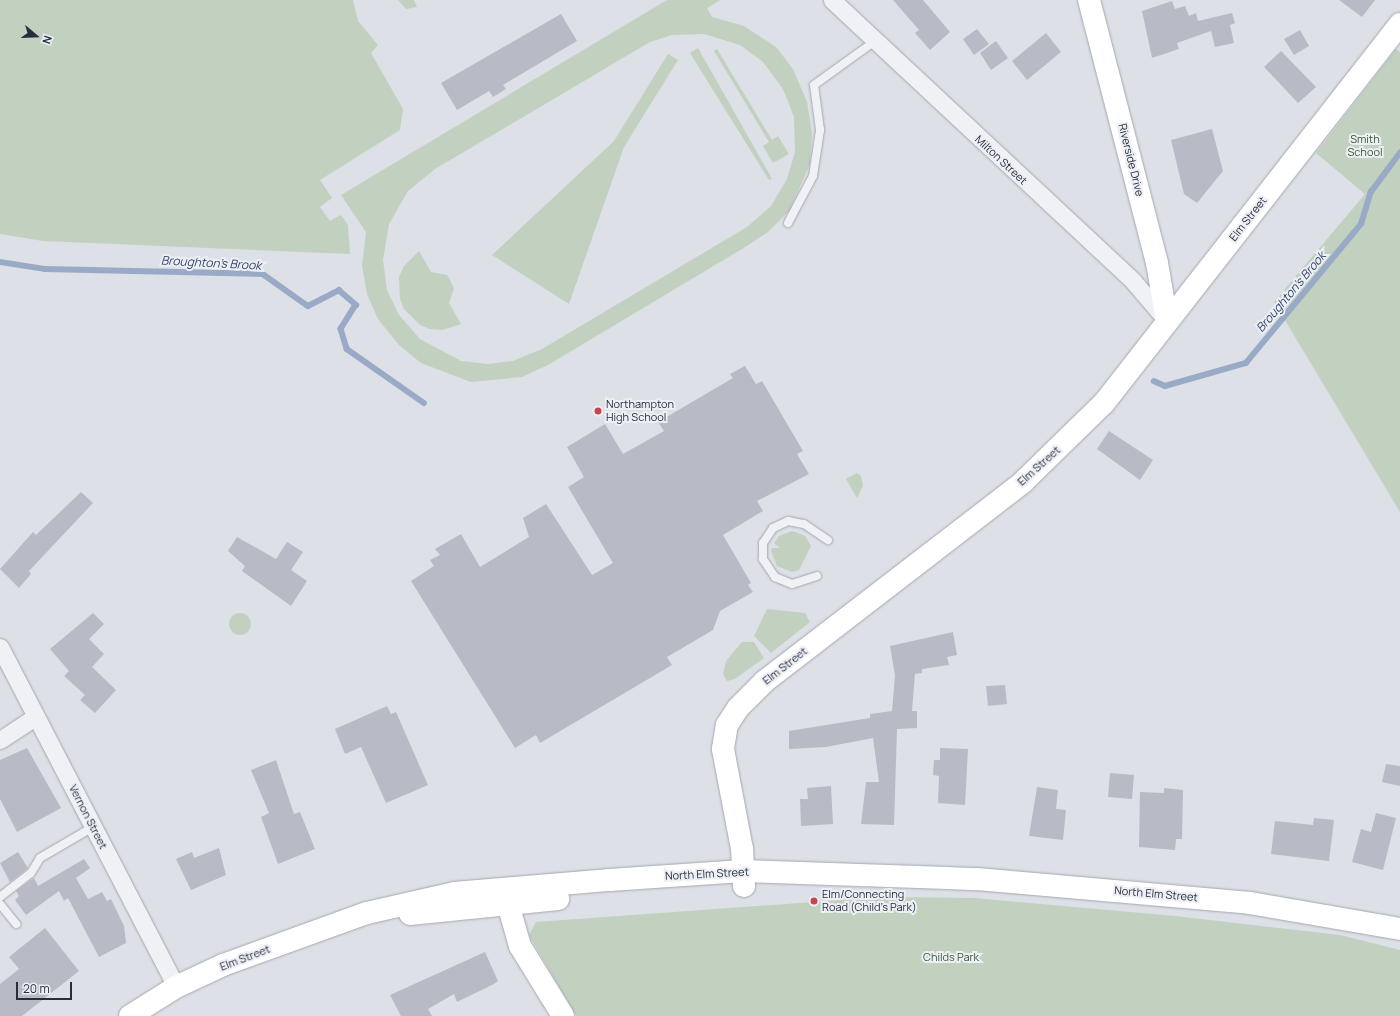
<!DOCTYPE html>
<style>
body{margin:0}
#map{position:relative;width:1400px;height:1016px;overflow:hidden;background:#dde0e6;font-family:Manrope,sans-serif}
div>[style]{position:absolute}
[style*='--x']{left:calc(var(--x)*1px);top:calc(var(--y)*1px);width:calc(var(--w)*1px);rotate:calc(var(--a)*1deg)}
.green>*{inset:0;background:#c1d0bf}
.round{border-radius:50%}
.stream>*{height:5.5px;margin:-2.75px;padding:0 2.75px;transform-origin:2.75px;border-radius:2.75px;background:#99aac6}
.building>*{inset:0;background:#b8bbc6}
.roads{filter:drop-shadow(0 0 1px #a3a7b0) drop-shadow(0 0 1px #a3a7b0)}
.lane>*{height:8px;margin:-4px;padding:0 4px;transform-origin:4px;border-radius:4px;background:#f0f1f5}
.street>*{height:17px;margin:-8.5px;padding:0 8.5px;transform-origin:8.5px;border-radius:8.5px;background:#f0f1f5}
.secondary>*{height:22px;margin:-11px;padding:0 11px;transform-origin:11px;border-radius:11px;background:#fff}
.highway>*{height:22px;margin:-11px;padding:0 11px;transform-origin:11px;border-radius:11px;background:#fff}
.dots>*{width:11px;height:11px;translate:-50% -50%;box-sizing:border-box;border:2px solid #eceff4;border-radius:50%}
span{translate:-50% -50%;white-space:nowrap;text-align:center;line-height:1.15;-webkit-text-stroke:4px #eceff4;paint-order:stroke}
.park-label{font-size:11px;color:#385735}
.street-label{font-size:11px;color:#272d3c}
.poi-label{font-size:11px;color:#272d3c}
.left{translate:0 -50%;text-align:left}
.water-label{font-size:12px;color:#33476e;font-style:italic}
.north{position:absolute;left:16px;top:16px;width:40px;height:40px;-webkit-text-stroke:3px #eceff4;paint-order:stroke;rotate:109deg;font-size:11px;font-weight:700;line-height:16px;text-align:center;color:#272d3c}
.north::after{content:'';display:block;margin:auto;width:14px;height:18px;background:#272d3c;clip-path:polygon(50% 0,100% 100%,50% 72%,0 100%)}
.scale{position:absolute;left:16px;top:982px;width:56px;height:18px;box-sizing:border-box;border:2px solid #272d3c;border-top:0;padding-left:5px;font-size:12px;line-height:14px;white-space:nowrap;color:#272d3c;-webkit-text-stroke:3px #eceff4;paint-order:stroke}
</style>
<div id="map">
<div class="green">
<div style="clip-path:polygon(0 0,353px 0,358px 21px,378px 45px,371px 53px,403px 109px,400px 130px,320px 180px,332px 198px,320px 207px,330px 221px,341px 215px,348px 225px,350px 254px,43px 241px,0 234px)"></div>
<div style="clip-path:polygon(398px 0,414px 0,417px 7px,406px 9px)"></div>
<div style="clip-path:polygon(evenodd,667px 0,720px 0,707px 8px,712px 17px,744px 26px,776px 47px,793px 69px,807px 102px,812px 133px,810px 164px,789px 211px,768px 232px,742px 249px,548px 365px,522px 377px,471px 382px,421px 363px,399px 345px,378px 319px,367px 294px,362px 266px,366px 232px,341px 195px,667px 0,704px 34px,740px 45px,763px 62px,783px 89px,794px 117px,795px 152px,787px 179px,771px 206px,747px 227px,542px 349px,513px 361px,488px 364px,461px 361px,420px 339px,399px 315px,387px 290px,383px 260px,389px 224px,408px 191px,435px 169px,650px 42px,672px 35px,704px 34px)"></div>
<div style="clip-path:polygon(698px 48px,772px 179px,769px 180px,690px 53px)"></div>
<div style="clip-path:polygon(717px 49px,772px 140px,778px 136px,789px 154px,773px 163px,763px 146px,769px 142px,714px 51px)"></div>
<div style="clip-path:polygon(1396px 49px,1400px 52px,1400px 512px,1274px 302px,1365px 194px,1316px 153px)"></div>
<div style="clip-path:polygon(668px 54px,678px 60px,624px 147px,569px 304px,492px 255px,614px 141px)"></div>
<div style="clip-path:polygon(419px 251px,431px 272px,447px 275px,454px 288px,449px 303px,461px 324px,442px 330px,430px 329px,420px 325px,404px 309px,400px 299px,399px 277px,404px 266px)"></div>
<div style="clip-path:polygon(857px 473px,861px 476px,863px 486px,857px 498px,846px 479px)"></div>
<div style="clip-path:polygon(792px 531px,805px 536px,811px 546px,799px 570px,792px 572px,777px 566px,771px 551px,772px 548px,780px 548px,774px 543px,779px 536px)"></div>
<div style="clip-path:polygon(767px 609px,805px 613px,810px 622px,771px 653px,754px 636px)"></div>
<div class="round" style="left:229px;top:613px;width:22px;height:22px"></div>
<div style="clip-path:polygon(742px 642px,754px 642px,764px 658px,735px 679px,727px 681px,723px 674px,726px 661px)"></div>
<div style="clip-path:polygon(882px 897px,974px 898px,1175px 916px,1340px 935px,1400px 950px,1400px 1016px,576px 1016px,529px 935px,536px 922px)"></div>
</div>
<div class="stream">
<div style="--x:0;--y:262;--w:46;--a:8.8"></div>
<div style="--x:45;--y:269;--w:218;--a:1.3"></div>
<div style="--x:263;--y:274;--w:55;--a:35.4"></div>
<div style="--x:308;--y:306;--w:35;--a:-27"></div>
<div style="--x:339;--y:290;--w:23;--a:41"></div>
<div style="--x:356;--y:305;--w:28;--a:122"></div>
<div style="--x:341;--y:329;--w:21;--a:73"></div>
<div style="--x:347;--y:349;--w:94;--a:35"></div>
<div style="--x:1154;--y:381;--w:12;--a:24"></div>
<div style="--x:1165;--y:386;--w:84;--a:-15.9"></div>
<div style="--x:1246;--y:363;--w:180;--a:-50.4"></div>
<div style="--x:1361;--y:224;--w:34;--a:-73"></div>
<div style="--x:1371;--y:192;--w:49;--a:-53.4"></div>
</div>
<div class="building">
<div style="clip-path:polygon(893px 0,923px 0,950px 32px,930px 50px,915px 33px,919px 30px)"></div>
<div style="clip-path:polygon(1339px 0,1375px 0,1362px 17px)"></div>
<div style="clip-path:polygon(1172px 1px,1175px 9px,1185px 6px,1189px 16px,1196px 13px,1198px 21px,1232px 13px,1235px 23px,1230px 25px,1234px 43px,1215px 47px,1211px 31px,1177px 43px,1179px 49px,1152px 58px,1142px 11px)"></div>
<div style="clip-path:polygon(561px 14px,577px 41px,503px 85px,506px 89px,493px 97px,489px 91px,457px 110px,441px 83px)"></div>
<div style="clip-path:polygon(977px 29px,989px 44px,974px 55px,963px 39px)"></div>
<div style="clip-path:polygon(1300px 30px,1309px 46px,1294px 55px,1284px 39px)"></div>
<div style="clip-path:polygon(1046px 33px,1061px 52px,1027px 80px,1012px 61px)"></div>
<div style="clip-path:polygon(996px 41px,1008px 58px,991px 70px,980px 53px)"></div>
<div style="clip-path:polygon(1281px 51px,1316px 87px,1298px 103px,1264px 67px)"></div>
<div style="clip-path:polygon(1212px 129px,1223px 171px,1197px 203px,1184px 194px,1171px 140px)"></div>
<div style="clip-path:polygon(745px 366px,756px 384px,762px 381px,803px 451px,797px 454px,809px 474px,757px 501px,763px 511px,723px 535px,751px 583px,748px 585px,753px 592px,720px 611px,713px 630px,667px 657px,672px 665px,540px 743px,536px 735px,515px 748px,411px 581px,434px 566px,430px 560px,440px 555px,435px 549px,461px 534px,480px 567px,529px 537px,523px 518px,546px 504px,592px 575px,613px 563px,568px 487px,584px 477px,567px 447px,605px 424px,623px 454px,664px 431px,658px 422px,733px 378px,730px 374px)"></div>
<div style="clip-path:polygon(1109px 431px,1153px 460px,1140px 480px,1097px 449px)"></div>
<div style="clip-path:polygon(81px 492px,93px 503px,29px 571px,31px 574px,19px 588px,0 569px,33px 532px,36px 535px)"></div>
<div style="clip-path:polygon(237px 537px,276px 559px,287px 542px,303px 552px,291px 570px,307px 581px,291px 606px,242px 571px,245px 566px,228px 551px)"></div>
<div style="clip-path:polygon(93px 613px,104px 624px,89px 639px,104px 654px,92px 667px,116px 690px,95px 713px,80px 700px,85px 695px,64px 676px,69px 671px,50px 649px)"></div>
<div style="clip-path:polygon(953px 632px,957px 655px,947px 657px,949px 665px,922px 669px,922px 673px,915px 674px,912px 711px,917px 711px,917px 728px,897px 729px,894px 825px,861px 824px,866px 782px,879px 782px,873px 738px,826px 747px,789px 749px,789px 731px,870px 718px,870px 714px,892px 711px,895px 675px,890px 646px)"></div>
<div style="clip-path:polygon(1005px 685px,1007px 704px,988px 706px,986px 686px)"></div>
<div style="clip-path:polygon(387px 706px,391px 714px,396px 712px,428px 785px,386px 803px,361px 747px,345px 754px,335px 729px)"></div>
<div style="clip-path:polygon(27px 748px,61px 808px,17px 832px,0 799px,0 760px)"></div>
<div style="clip-path:polygon(940px 748px,968px 749px,965px 805px,938px 803px,939px 776px,933px 775px,934px 760px,940px 760px)"></div>
<div style="clip-path:polygon(276px 760px,294px 814px,300px 812px,315px 849px,278px 864px,261px 817px,269px 813px,251px 770px)"></div>
<div style="clip-path:polygon(1386px 764px,1400px 766px,1400px 786px,1382px 782px)"></div>
<div style="clip-path:polygon(1110px 773px,1134px 775px,1132px 799px,1108px 797px)"></div>
<div style="clip-path:polygon(831px 786px,833px 824px,801px 826px,800px 799px,808px 799px,807px 788px)"></div>
<div style="clip-path:polygon(1037px 787px,1058px 790px,1056px 809px,1066px 810px,1063px 840px,1029px 836px)"></div>
<div style="clip-path:polygon(1164px 788px,1183px 790px,1182px 839px,1176px 839px,1175px 850px,1139px 847px,1140px 792px,1164px 793px)"></div>
<div style="clip-path:polygon(1376px 813px,1396px 818px,1383px 870px,1352px 862px,1361px 829px,1371px 832px)"></div>
<div style="clip-path:polygon(1314px 818px,1334px 820px,1329px 861px,1271px 854px,1275px 821px,1313px 825px)"></div>
<div style="clip-path:polygon(219px 848px,226px 875px,191px 890px,176px 859px,192px 852px,194px 858px)"></div>
<div style="clip-path:polygon(18px 852px,28px 868px,10px 882px,0 863px)"></div>
<div style="clip-path:polygon(84px 859px,90px 868px,76px 878px,88px 899px,102px 892px,107px 901px,111px 899px,124px 926px,126px 943px,99px 957px,68px 898px,64px 901px,59px 891px,26px 915px,15px 900px,19px 896px,16px 891px,34px 878px,38px 886px)"></div>
<div style="clip-path:polygon(45px 928px,79px 971px,22px 1016px,0 1016px,0 984px,19px 969px,9px 957px)"></div>
<div style="clip-path:polygon(485px 952px,498px 981px,494px 984px,457px 1002px,454px 994px,428px 1009px,432px 1016px,401px 1016px,390px 995px)"></div>
</div>
<div class="roads">
<div class="lane">
<div style="--x:788;--y:223;--w:53;--a:-62"></div>
<div style="--x:813;--y:176;--w:47;--a:-81.3"></div>
<div style="--x:820;--y:130;--w:45;--a:-97.6"></div>
<div style="--x:814;--y:85;--w:75;--a:-35.8"></div>
<div style="--x:817;--y:576;--w:26;--a:162"></div>
<div style="--x:792;--y:584;--w:18;--a:-158"></div>
<div style="--x:775;--y:577;--w:22;--a:-124"></div>
<div style="--x:763;--y:559;--w:16;--a:-90"></div>
<div style="--x:763;--y:543;--w:18;--a:-56"></div>
<div style="--x:773;--y:528;--w:17;--a:-25"></div>
<div style="--x:788;--y:521;--w:16;--a:11"></div>
<div style="--x:804;--y:524;--w:29;--a:34"></div>
<div style="--x:0;--y:897;--w:39;--a:-38"></div>
<div style="--x:31;--y:873;--w:17;--a:-59"></div>
<div style="--x:40;--y:858;--w:61;--a:-30.3"></div>
<div style="--x:0;--y:904;--w:26;--a:51"></div>
</div>
<div class="street">
<div style="--x:832;--y:0;--w:412;--a:43"></div>
<div style="--x:1133;--y:281;--w:52;--a:49.6"></div>
<div style="--x:0;--y:647;--w:383;--a:62.6"></div>
<div style="--x:0;--y:740;--w:42;--a:-33.3"></div>
</div>
<div class="secondary">
<div style="--x:1089;--y:0;--w:272;--a:75.5"></div>
<div style="--x:1157;--y:263;--w:59;--a:80.2"></div>
<div style="--x:744;--y:886;--w:37;--a:-93"></div>
<div style="--x:742;--y:849;--w:102;--a:-100.8"></div>
<div style="--x:723;--y:749;--w:24;--a:-81"></div>
<div style="--x:727;--y:725;--w:20;--a:-57"></div>
<div style="--x:738;--y:708;--w:38;--a:-45"></div>
<div style="--x:765;--y:681;--w:326;--a:-37.6"></div>
<div style="--x:1023;--y:482;--w:113;--a:-44.3"></div>
<div style="--x:1104;--y:403;--w:481;--a:-52"></div>
<div style="--x:504;--y:890;--w:58;--a:74.1"></div>
<div style="--x:520;--y:946;--w:82;--a:58.4"></div>
</div>
<div class="highway">
<div style="--x:410;--y:914;--w:149;--a:-5.8"></div>
<div style="--x:130;--y:1016;--w:54;--a:-32.2"></div>
<div style="--x:176;--y:987;--w:52;--a:-25.1"></div>
<div style="--x:223;--y:965;--w:153;--a:-19.9"></div>
<div style="--x:367;--y:913;--w:89;--a:-12.9"></div>
<div style="--x:454;--y:893;--w:157;--a:-4.8"></div>
<div style="--x:610;--y:880;--w:133;--a:-3.9"></div>
<div style="--x:743;--y:871;--w:234;--a:2"></div>
<div style="--x:977;--y:879;--w:274;--a:5"></div>
<div style="--x:1250;--y:903;--w:152;--a:9.8"></div>
</div>
</div>
<div class="dots">
<div style="left:598px;top:411px;background:#c8454b"></div>
<div style="left:814px;top:901px;background:#c8454b"></div>
</div>
<div class="park-label">
<span style="left:1365px;top:146px">Smith<br>School</span>
<span style="left:951px;top:957px">Childs Park</span>
</div>
<div class="street-label">
<span style="left:1001px;top:160px;rotate:43deg">Milton Street</span>
<span style="left:1131px;top:160px;rotate:76deg">Riverside Drive</span>
<span style="left:1248px;top:219px;rotate:-52deg">Elm Street</span>
<span style="left:1039px;top:466px;rotate:-42deg">Elm Street</span>
<span style="left:785px;top:666px;rotate:-38deg">Elm Street</span>
<span style="left:88px;top:817px;rotate:63deg">Vernon Street</span>
<span style="left:707px;top:874px;rotate:-3deg">North Elm Street</span>
<span style="left:1156px;top:894px;rotate:5deg">North Elm Street</span>
<span style="left:245px;top:958px;rotate:-21deg">Elm Street</span>
</div>
<div class="poi-label">
<span class="left" style="left:606px;top:411px">Northampton<br>High School</span>
<span class="left" style="left:822px;top:901px">Elm/Connecting<br>Road (Child's Park)</span>
</div>
<div class="water-label">
<span style="left:211px;top:263px;rotate:3deg">Broughton's Brook</span>
<span style="left:1291px;top:292px;rotate:-50deg">Broughton's Brook</span>
</div>
<div class="north">N</div>
<div class="scale">20 m</div>
</div>
